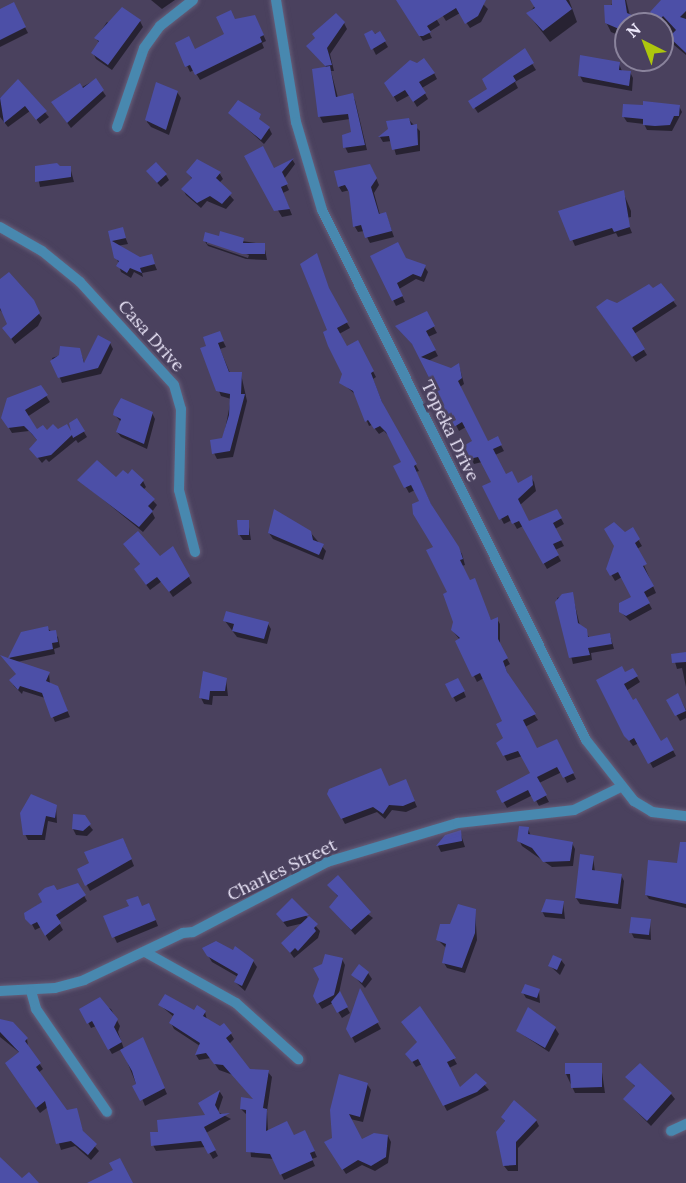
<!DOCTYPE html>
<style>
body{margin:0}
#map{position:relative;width:686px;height:1183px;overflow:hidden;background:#4a415e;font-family:Lora,serif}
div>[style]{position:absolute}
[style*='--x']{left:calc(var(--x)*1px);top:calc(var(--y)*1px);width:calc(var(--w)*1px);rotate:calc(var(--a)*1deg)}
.shadow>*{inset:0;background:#0007}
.building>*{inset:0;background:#4c4fa7}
.roads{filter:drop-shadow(0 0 2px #675f7a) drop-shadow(0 0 2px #675f7a)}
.minor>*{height:10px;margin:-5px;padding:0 5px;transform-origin:5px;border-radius:5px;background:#4888af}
span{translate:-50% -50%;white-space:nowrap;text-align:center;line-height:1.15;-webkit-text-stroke:6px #4a415e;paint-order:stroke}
.street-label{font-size:18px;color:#eae5f8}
.north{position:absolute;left:614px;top:12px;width:60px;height:60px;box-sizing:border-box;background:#4a415e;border:2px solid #8a839c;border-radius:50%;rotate:318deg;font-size:16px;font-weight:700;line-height:24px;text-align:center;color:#eae5f8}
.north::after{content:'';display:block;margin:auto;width:21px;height:27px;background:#adc60d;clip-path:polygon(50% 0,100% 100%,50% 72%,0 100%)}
</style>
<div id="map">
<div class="shadow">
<div style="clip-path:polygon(151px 0,175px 0,162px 9px)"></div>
<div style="clip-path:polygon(398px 0,412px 0,437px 20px,440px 25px,429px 32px,432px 38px,423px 41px)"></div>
<div style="clip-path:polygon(433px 0,479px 0,488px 9px,481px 22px,470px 28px,460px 13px,446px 21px)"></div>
<div style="clip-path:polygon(540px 0,569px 0,577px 22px,550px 42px,528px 14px)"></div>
<div style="clip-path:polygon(613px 0,626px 0,630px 16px,643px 21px,664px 0,686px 0,686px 55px,662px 35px,662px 24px,626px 24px,626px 38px,611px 32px,606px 22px)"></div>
<div style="clip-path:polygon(13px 4px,28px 33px,0 47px,0 11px)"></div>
<div style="clip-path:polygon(140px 21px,143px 27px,112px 70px,96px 59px,93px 53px,99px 43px,96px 38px,107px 22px,111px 25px)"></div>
<div style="clip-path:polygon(235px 21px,258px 23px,266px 41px,262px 43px,264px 48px,200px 80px,194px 70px,190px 72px,177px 44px,195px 50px,226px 35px)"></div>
<div style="clip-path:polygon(344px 23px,347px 29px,330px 54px,334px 71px,331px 71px,338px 98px,352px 95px,355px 100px,367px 150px,348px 153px,345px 147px,353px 133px,350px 119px,323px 123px,320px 117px,313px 70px,327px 68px,312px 51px)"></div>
<div style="clip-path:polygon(380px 33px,388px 47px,376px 55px,366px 35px)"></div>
<div style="clip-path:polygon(524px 51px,536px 70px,515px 82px,518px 88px,478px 113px,470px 101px,489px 89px,484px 80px)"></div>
<div style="clip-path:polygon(619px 64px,622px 71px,630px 72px,633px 78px,632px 91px,583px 82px,580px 76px)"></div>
<div style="clip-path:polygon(434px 73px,437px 79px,422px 88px,428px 99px,417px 107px,410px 95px,397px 102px,386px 83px)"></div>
<div style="clip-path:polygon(95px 80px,106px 96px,71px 128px,53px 103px)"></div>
<div style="clip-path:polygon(18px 81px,49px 117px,40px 124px,30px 111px,8px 127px,0 117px,0 98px)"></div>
<div style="clip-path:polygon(157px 84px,177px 92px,181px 98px,169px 135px,151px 127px,147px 122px)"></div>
<div style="clip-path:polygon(679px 106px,682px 112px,672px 131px,647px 130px,644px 124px,627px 122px,623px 116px)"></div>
<div style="clip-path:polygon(230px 113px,269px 128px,272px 134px,264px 144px)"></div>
<div style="clip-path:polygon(408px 119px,420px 131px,420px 151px,396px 155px,392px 141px,383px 142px,380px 137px)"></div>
<div style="clip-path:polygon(246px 157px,274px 170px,292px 159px,295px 164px,284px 179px,289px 190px,283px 193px,292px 215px,282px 217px)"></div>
<div style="clip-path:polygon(197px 161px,220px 174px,223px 179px,219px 183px,234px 200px,226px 209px,207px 201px,201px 208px,186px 195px,183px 189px,192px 179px,187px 172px)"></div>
<div style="clip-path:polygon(36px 167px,70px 167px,74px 182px,40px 187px)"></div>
<div style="clip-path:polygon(373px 171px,379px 185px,374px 193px,380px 215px,386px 214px,394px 237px,370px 243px,364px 231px,358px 232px,355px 227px,350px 190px,342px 192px,339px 187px)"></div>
<div style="clip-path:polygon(166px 175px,169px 180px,161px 187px,151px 176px)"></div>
<div style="clip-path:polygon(623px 192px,631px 211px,631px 217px,626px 218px,632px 233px,618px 237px,616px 233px,575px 246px,560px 212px)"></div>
<div style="clip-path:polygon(122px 229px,128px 244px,117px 246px,139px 259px,151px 256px,157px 270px,142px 273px,143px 277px,134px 272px,131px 278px,121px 272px,109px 232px)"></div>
<div style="clip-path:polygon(evenodd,220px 238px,264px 244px,267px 260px,246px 259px,208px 246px,204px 240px,220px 238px,207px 240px,249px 255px,248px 258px,207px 244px,207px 240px)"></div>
<div style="clip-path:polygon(372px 257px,406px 259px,424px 266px,428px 272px,424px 282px,416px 279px,399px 289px,405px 302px,396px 306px)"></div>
<div style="clip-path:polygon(9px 274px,42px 318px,38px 326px,15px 344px,8px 334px,7px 317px,0 310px,0 281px)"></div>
<div style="clip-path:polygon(661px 285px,677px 306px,634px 334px,647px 355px,636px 362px,601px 313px)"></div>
<div style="clip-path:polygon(331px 296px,350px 328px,339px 334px,346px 348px,361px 348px,376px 377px,373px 379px,385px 410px,419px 471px,416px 472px,433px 509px,462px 554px,465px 565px,462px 566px,492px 622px,497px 619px,500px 624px,500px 646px,510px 664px,505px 667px,509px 677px,538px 720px,525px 727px,537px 750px,559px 746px,576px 779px,567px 783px,562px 772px,539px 783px,549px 802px,539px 806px,533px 795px,507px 808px,498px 792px,532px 774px,522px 756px,507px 761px,498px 744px,505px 738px,504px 721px,484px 678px,477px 682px,457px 642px,460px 640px,452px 630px,455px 622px,449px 593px,421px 501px,415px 490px,409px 493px,395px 467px,403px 462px,391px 438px,384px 431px,379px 434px,372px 425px,369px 426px,356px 395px,341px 382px,344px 374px,329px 330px)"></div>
<div style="clip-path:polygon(426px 313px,437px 333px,428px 337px,438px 356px,428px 361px,451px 369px,459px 365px,464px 384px,460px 387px,488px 443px,497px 438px,504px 451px,495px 455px,505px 476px,518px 485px,531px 477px,534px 482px,536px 491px,520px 505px,529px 523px,557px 511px,564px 524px,555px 529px,564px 546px,555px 550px,561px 561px,547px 569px,523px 526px,517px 529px,512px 520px,504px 524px,484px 487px,493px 482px,482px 462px,474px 464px,465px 447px,474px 442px,466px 427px,459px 431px,417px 349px,397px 327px)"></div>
<div style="clip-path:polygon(222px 339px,226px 347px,220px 349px,230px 373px,241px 374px,247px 401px,233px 457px,217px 459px,214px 453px,223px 440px,231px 399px,221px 396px,202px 349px)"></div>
<div style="clip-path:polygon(110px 343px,113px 349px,101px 374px,62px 383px,52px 358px,79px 349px,85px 364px)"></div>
<div style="clip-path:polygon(40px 386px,50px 402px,27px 417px,37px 431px,58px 431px,66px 426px,74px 438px,71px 423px,77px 420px,87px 437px,78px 443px,76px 440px,49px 462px,46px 459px,42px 463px,35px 454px,38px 441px,29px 431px,12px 433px,3px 418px)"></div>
<div style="clip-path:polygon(152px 413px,155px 419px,147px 449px,121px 437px,117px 432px,121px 422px,115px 415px)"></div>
<div style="clip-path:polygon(79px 480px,143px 481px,146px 487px,143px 490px,157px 505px,152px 512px,155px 518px,143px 532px)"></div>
<div style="clip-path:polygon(248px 521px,251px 540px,243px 540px,239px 534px)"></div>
<div style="clip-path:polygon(632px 529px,642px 546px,637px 549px,656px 593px,646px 598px,652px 609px,630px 621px,621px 612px,633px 597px,622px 577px,615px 581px,608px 569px,625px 534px)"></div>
<div style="clip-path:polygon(310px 532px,326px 551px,323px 560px,273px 539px,269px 533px)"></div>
<div style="clip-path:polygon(125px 545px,159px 558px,173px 548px,192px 583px,173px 597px,162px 581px,150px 590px,139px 575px,141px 565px)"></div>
<div style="clip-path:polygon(572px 593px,580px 626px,590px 638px,610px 635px,614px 649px,591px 653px,592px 660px,573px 664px,557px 598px)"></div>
<div style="clip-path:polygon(225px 621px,268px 624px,271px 629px,267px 644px,237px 637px)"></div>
<div style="clip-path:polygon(47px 628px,58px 637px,60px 647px,54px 649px,55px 654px,17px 662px,49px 673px,50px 684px,57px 687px,70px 717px,55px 722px,45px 698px,23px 691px,22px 694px,14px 686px,11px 681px,17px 675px,9px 660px,22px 633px)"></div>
<div style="clip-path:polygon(686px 654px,686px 687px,682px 668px,677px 669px,673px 655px)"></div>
<div style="clip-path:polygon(633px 670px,640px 682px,626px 691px,660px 743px,667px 739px,676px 756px,653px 768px,639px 743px,633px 746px,630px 742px,598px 680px)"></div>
<div style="clip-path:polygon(205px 673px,226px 679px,228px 696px,213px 696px,212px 705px,204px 704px,201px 698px)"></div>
<div style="clip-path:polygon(447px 685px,461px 685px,466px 697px,456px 702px)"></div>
<div style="clip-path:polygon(678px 695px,686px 710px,686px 718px,680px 721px,668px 700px)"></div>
<div style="clip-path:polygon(408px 786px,417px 807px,406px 812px,392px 810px,385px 819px,377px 812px,345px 824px,329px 794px)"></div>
<div style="clip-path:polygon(56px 807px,57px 823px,48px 821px,45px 840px,28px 840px,25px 834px)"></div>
<div style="clip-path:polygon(89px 825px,93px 830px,87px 836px,76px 835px,73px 829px)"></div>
<div style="clip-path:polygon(528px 829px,531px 836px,572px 843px,575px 849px,573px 866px,552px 867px,522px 846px,519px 840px)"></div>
<div style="clip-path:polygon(460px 832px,465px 847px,441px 852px,438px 846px,446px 836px)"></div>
<div style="clip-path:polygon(126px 846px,134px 866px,90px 891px,79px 870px)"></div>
<div style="clip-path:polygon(686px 846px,686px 908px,649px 899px,645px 893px,679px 865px)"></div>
<div style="clip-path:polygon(593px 857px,595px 872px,621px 875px,624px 881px,621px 909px,580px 904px,576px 898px)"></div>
<div style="clip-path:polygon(78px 885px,87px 901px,58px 921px,63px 930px,49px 941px,41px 927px,35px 930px,26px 913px,57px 892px)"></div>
<div style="clip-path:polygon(329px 885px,373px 918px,355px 935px,331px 907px,339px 898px)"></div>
<div style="clip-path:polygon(292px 900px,320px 931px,318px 938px,294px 958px,283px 943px,304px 923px,287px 927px,278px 915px)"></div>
<div style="clip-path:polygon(563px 902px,565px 919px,545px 917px,542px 911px)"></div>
<div style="clip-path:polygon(143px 908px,152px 911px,158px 926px,117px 943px,105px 917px)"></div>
<div style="clip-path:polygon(475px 910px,477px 940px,465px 973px,447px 968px,444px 963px,446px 948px,438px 940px)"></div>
<div style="clip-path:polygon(650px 921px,651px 940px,634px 938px,631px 932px)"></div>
<div style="clip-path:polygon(204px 949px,253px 961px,257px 967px,245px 991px,235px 982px,238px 977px,212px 962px)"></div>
<div style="clip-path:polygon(342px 959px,345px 965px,339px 993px,350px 1013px,342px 1018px,333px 1003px,322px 1009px,314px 996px)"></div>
<div style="clip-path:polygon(561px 960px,565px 965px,560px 975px,550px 966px)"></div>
<div style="clip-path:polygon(368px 973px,372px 979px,365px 988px,353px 975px)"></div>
<div style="clip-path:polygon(539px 991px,540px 1003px,526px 998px,523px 993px)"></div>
<div style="clip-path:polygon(360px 992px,381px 1029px,355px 1043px,348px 1029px)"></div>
<div style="clip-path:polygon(160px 1005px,205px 1012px,207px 1020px,231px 1034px,234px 1039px,229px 1044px,249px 1070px,268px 1072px,272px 1077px,267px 1111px,268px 1131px,308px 1137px,317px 1157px,312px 1159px,315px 1166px,284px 1180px,274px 1159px,251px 1157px,247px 1115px,241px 1109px,255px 1100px,233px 1075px,219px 1070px,211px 1058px,199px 1060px,196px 1055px,200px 1046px,174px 1029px,171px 1023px,174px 1017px)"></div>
<div style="clip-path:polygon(104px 1006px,111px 1009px,120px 1026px,118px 1032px,124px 1049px,145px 1045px,167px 1094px,145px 1106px,122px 1049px,112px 1054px,96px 1026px,91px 1028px,81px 1009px)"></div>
<div style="clip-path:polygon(0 1020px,12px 1023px,27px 1039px,28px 1047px,43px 1069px,38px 1073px,66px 1112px,76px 1110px,84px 1135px,99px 1151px,91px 1160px,75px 1146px,61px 1150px,48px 1107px,40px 1113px,30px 1099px,20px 1053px,0 1037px)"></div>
<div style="clip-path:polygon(555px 1028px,559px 1034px,549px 1052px,517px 1031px)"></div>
<div style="clip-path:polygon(407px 1054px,454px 1059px,457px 1064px,449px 1068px,459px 1089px,476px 1075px,489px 1090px,447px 1111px,422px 1064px,416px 1067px)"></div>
<div style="clip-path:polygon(601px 1065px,605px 1093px,575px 1093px,566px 1074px)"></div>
<div style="clip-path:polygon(627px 1077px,671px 1094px,675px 1099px,651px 1126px,625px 1100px,636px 1088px)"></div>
<div style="clip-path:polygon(367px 1084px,371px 1090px,363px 1122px,350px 1119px,362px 1141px,388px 1136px,391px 1142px,388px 1163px,375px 1171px,362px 1165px,346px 1174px,326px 1143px,333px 1139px)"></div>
<div style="clip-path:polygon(220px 1092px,223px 1097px,218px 1112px,231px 1119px,206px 1133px,218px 1156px,213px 1159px,206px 1147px,156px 1151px,153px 1145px,160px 1133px,207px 1117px,200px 1103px)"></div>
<div style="clip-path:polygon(502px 1117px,536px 1120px,539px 1126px,518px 1148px,518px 1171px,508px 1171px,504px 1166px,506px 1123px)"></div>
</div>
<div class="building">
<div style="clip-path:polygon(396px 0,486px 0,478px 16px,465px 24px,456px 8px,427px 26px,431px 32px,423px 36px,419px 36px)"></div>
<div style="clip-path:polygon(530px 0,566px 0,572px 9px,543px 31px,526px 13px,535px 8px)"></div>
<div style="clip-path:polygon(612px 0,625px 0,627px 13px,653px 24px,626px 24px,626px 32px,605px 23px,604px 5px,612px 5px)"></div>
<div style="clip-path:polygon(661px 0,686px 0,686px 11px,680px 17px,686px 19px,686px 53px,669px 37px,676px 30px,663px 16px,659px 21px,650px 12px)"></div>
<div style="clip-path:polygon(14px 2px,26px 27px,0 40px,0 9px)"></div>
<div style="clip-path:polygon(122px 7px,141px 20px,108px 65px,91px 53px,99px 41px,94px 38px)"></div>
<div style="clip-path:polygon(231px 10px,235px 19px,255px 15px,264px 35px,260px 37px,262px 42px,195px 75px,190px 65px,185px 67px,175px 43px,189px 36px,195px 49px,224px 34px,216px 17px)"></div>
<div style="clip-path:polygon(336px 13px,345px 22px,327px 48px,332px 65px,325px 66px,306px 46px,315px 38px,312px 34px)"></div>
<div style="clip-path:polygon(372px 30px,375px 34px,380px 31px,386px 41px,371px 50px,364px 34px)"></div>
<div style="clip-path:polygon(525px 48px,534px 63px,513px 76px,516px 81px,473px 109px,468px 101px,487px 89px,482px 79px)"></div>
<div style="clip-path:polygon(580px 55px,620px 62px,619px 70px,631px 71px,629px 86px,578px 76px)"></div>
<div style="clip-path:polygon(424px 58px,435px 73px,419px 82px,426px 93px,413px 102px,405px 90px,393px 97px,384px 83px,410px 60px,417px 63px)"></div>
<div style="clip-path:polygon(330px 66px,336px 97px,353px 93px,365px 145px,343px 148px,342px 135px,351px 132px,348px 114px,318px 117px,312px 69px)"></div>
<div style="clip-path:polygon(96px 78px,104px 90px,67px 123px,51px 102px,80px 83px,83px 88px)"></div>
<div style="clip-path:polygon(18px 79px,47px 111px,36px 120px,25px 106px,4px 123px,0 98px)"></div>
<div style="clip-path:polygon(156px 82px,178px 91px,166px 130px,145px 120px)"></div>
<div style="clip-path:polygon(238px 100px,261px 114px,259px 119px,270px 127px,261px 140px,228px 113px)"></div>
<div style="clip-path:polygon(643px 101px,680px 105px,679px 116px,674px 116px,670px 125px,655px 126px,643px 125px,643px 119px,622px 117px,623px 104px,643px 105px)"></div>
<div style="clip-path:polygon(409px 118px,411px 125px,417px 124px,418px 145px,392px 150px,389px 136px,378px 137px,388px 129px,386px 121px)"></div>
<div style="clip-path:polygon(263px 146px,274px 168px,294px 158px,282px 172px,288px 184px,281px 187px,290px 209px,274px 211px,244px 156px)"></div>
<div style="clip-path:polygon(197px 159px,221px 172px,216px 178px,232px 193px,222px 204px,210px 196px,197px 203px,181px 189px,192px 178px,186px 172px)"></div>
<div style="clip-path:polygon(156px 162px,167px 174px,157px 183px,146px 171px)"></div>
<div style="clip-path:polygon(57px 163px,60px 166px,71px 166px,71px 177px,35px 182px,35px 166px)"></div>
<div style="clip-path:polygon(370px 164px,377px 178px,371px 187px,379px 214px,386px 212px,392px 231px,365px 238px,361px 225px,353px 227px,349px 192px,345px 185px,338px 187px,334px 171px)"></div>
<div style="clip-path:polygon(624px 190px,630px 227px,614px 232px,612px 228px,570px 241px,558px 211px)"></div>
<div style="clip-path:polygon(123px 227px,126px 238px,112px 241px,140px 257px,152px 254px,155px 264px,140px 268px,142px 273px,130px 268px,127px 273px,116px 266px,119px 261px,114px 258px,108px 231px)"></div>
<div style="clip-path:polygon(220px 231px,244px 238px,243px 243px,265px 243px,265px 254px,242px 254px,203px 241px,205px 232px,219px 236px)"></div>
<div style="clip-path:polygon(398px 242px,406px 258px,426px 265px,421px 277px,413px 274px,397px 283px,403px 296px,392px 301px,370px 256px)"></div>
<div style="clip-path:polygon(317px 253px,329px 288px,348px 322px,337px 328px,347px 346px,358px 340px,374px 371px,371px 373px,382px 402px,417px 464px,414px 466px,431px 504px,459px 547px,463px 559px,460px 560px,470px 580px,475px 578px,491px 620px,498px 617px,498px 639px,508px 658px,503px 661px,507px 672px,536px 714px,523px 720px,537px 748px,557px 739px,574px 773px,563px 778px,557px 767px,537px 777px,547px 795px,534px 802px,528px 790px,502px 803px,496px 791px,530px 773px,518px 751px,503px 756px,496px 743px,503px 738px,496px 724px,502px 721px,480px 673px,472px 677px,455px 641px,460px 638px,451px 630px,453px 622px,443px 594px,447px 592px,426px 550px,433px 547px,413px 514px,412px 504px,419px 501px,411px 485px,404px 488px,393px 466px,401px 462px,386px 432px,380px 426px,374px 429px,368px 420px,365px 422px,353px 391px,339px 383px,342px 374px,328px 346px,323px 332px,327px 330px,300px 264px)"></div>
<div style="clip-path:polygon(9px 272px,34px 300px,40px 313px,11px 339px,2px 328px,7px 324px,0 308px,0 279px)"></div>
<div style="clip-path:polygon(661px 283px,675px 300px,632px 328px,645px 349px,632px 357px,596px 307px,607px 299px,617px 303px,649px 284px,653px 288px)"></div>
<div style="clip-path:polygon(427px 311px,435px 326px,426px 331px,436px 350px,421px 357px,451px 368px,459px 363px,462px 378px,458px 381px,488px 441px,498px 436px,502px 445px,493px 449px,506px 474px,512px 471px,518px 483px,532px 475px,533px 485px,518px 499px,529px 521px,557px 509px,562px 518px,553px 523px,562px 540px,553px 544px,559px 555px,543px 564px,519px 521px,512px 524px,508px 515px,499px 520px,482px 486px,491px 482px,478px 457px,469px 459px,463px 446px,472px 441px,462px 422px,454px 427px,412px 344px,395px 326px)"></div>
<div style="clip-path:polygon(220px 331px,224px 341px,218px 343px,229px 372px,242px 372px,241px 394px,245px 394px,230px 451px,212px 454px,210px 440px,222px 438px,229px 415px,230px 394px,216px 391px,200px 348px,206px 346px,203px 337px)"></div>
<div style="clip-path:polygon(98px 335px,111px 342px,98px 368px,58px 378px,50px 361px,59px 355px,60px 346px,80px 348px,84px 363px)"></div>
<div style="clip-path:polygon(41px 385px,48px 395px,25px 410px,37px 429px,43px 425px,47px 430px,53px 424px,58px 429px,67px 424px,71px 431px,69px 423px,77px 418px,85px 431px,73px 438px,72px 435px,51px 455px,37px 458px,29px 449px,37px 440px,32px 434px,24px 426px,8px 428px,1px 418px,7px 398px)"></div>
<div style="clip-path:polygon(121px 398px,153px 412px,144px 444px,116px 432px,121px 419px,113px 415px,114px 410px)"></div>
<div style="clip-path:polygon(97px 460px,116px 477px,123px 470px,128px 474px,132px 469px,144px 480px,140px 485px,155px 499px,148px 506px,153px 511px,139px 527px,77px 480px)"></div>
<div style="clip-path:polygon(274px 509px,311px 531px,313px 540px,324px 544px,319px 555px,268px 533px)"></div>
<div style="clip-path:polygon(237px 520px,249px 520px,249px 535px,238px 535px)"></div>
<div style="clip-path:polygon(614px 522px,625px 532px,633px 527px,640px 539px,635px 543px,647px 564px,643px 566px,654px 586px,644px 592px,650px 603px,626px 616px,619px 612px,619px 603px,631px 597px,618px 572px,610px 576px,606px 569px,614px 546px,604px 529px)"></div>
<div style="clip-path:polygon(138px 531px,160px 556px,173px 546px,190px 576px,169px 592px,157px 577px,146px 585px,134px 569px,140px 564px,123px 544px)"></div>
<div style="clip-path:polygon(573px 592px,578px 623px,587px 629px,588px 637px,610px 633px,612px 644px,588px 648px,590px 655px,569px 658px,555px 602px,562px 594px)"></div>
<div style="clip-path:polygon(226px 611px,269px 622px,264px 639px,232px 631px,234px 624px,223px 621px)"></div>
<div style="clip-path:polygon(48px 626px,49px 631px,56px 630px,58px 642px,52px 643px,53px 649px,8px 658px,50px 672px,46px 681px,58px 686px,68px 711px,51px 718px,42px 693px,20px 686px,18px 690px,9px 680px,16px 674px,0 655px,8px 658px,21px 632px)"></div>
<div style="clip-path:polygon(686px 652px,686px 662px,672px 663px,671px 654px)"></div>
<div style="clip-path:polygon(622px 666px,625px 672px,633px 668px,638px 676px,624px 684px,633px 700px,636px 698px,661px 741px,667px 737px,674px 750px,648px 764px,634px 738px,629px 741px,624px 736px,596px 680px)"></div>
<div style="clip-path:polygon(203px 671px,227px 678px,225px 691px,210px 691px,209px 700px,199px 698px)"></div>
<div style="clip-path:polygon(458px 678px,465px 691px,452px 698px,445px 684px)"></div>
<div style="clip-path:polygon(678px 693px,686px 711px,675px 716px,666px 700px)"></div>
<div style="clip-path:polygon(381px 768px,389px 786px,406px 779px,415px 801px,403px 806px,389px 805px,383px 814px,373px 807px,341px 819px,327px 794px,329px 789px)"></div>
<div style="clip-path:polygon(31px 794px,57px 805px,55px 818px,46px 816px,42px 835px,23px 835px,20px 813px)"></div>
<div style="clip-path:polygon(73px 814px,85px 815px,91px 824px,83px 831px,72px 829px)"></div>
<div style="clip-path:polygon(519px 826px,529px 827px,528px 834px,573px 842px,570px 861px,543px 862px,532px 848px,517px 841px)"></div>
<div style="clip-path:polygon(461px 830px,462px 841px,436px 846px,445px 835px)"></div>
<div style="clip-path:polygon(123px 838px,132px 859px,85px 886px,77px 869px,89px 863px,84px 852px)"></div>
<div style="clip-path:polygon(680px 842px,686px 842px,686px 904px,645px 895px,648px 860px,677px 863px)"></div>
<div style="clip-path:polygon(580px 854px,594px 856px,592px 870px,622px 874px,618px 904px,575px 898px)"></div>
<div style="clip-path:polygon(338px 875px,371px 912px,351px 930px,329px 907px,338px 896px,327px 885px)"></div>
<div style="clip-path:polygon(78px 883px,86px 895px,56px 915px,61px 923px,45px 936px,37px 922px,31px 925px,25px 919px,24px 913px,42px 902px,38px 894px,45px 888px,54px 885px,57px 890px)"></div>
<div style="clip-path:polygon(138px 896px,142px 906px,149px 903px,156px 920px,112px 938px,103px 916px,129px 906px,126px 900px)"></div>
<div style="clip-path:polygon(292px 898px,309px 915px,283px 922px,276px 914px)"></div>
<div style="clip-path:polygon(546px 899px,564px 901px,562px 914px,541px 912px)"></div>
<div style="clip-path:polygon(458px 904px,476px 909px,475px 933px,462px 968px,442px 963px,446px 944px,436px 940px,440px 924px,450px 924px)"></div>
<div style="clip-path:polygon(309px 916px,318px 924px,314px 928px,316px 931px,298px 951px,295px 948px,290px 953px,281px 943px)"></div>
<div style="clip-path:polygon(631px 917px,651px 919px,649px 935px,629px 933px)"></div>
<div style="clip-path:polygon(216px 941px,233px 950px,235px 946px,254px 960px,242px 986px,234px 982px,238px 974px,207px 956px,202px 948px)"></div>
<div style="clip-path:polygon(325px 954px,343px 958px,334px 995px,317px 1004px,313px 996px,319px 979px,313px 968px,322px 964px)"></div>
<div style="clip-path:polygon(553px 955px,562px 959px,557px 970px,548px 966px)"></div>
<div style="clip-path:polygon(359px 964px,369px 972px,362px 983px,351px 975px)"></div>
<div style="clip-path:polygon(525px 984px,540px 989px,537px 998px,521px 993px)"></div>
<div style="clip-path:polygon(360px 988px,379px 1022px,351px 1038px,346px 1029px)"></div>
<div style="clip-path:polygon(340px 991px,348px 1007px,337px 1013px,331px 1002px)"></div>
<div style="clip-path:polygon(165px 994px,194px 1010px,197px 1005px,206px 1011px,203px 1016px,220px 1026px,224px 1023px,232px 1033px,226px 1038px,250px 1069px,269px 1070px,263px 1108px,267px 1109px,266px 1131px,287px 1121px,294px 1135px,305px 1130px,315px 1151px,310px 1153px,313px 1160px,280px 1175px,270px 1154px,246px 1152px,246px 1110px,240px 1109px,241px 1097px,253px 1099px,223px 1065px,214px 1064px,206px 1053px,195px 1055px,200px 1043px,169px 1023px,174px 1014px,158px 1005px)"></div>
<div style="clip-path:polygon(100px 997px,118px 1019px,114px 1027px,122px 1042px,108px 1050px,92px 1021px,87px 1024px,79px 1009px)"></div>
<div style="clip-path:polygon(420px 1006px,456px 1058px,447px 1062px,460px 1087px,476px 1073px,487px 1083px,477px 1092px,443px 1106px,418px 1059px,412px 1062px,405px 1054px,417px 1042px,401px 1022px)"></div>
<div style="clip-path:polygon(528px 1007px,556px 1027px,545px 1048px,516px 1031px)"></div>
<div style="clip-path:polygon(0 1019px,13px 1022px,28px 1038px,25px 1041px,41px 1063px,36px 1067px,67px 1110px,77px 1108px,83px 1131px,97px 1144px,88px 1155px,71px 1141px,56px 1144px,45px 1101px,36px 1108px,5px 1063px,19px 1052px,0 1032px)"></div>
<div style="clip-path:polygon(143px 1037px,165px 1088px,140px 1101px,132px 1086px,136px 1084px,132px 1071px,120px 1050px)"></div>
<div style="clip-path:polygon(565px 1063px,602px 1063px,602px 1087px,571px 1088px,570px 1074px,565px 1074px)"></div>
<div style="clip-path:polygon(640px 1063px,672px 1093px,647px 1121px,623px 1099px,635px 1086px,625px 1077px)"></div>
<div style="clip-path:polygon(339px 1074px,368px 1083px,360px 1117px,349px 1114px,362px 1139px,374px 1133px,388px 1135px,386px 1157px,371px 1166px,358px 1160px,342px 1170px,324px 1142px,332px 1138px,330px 1110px)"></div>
<div style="clip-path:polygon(220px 1090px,215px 1105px,220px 1114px,230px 1113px,204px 1127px,216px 1150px,208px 1154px,201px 1141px,151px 1146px,150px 1132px,158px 1132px,157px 1120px,205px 1115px,198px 1103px)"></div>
<div style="clip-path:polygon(514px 1100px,537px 1120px,516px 1142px,516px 1165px,503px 1166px,496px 1132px,505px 1121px,501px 1117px)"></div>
<div style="clip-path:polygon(0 1157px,22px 1178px,29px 1172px,39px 1183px,0 1183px)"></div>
<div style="clip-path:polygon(120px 1158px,133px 1183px,87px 1183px,113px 1170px,109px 1163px)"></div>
</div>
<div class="roads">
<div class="minor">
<div style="--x:276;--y:0;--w:124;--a:80.7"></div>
<div style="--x:296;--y:122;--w:92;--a:73.5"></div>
<div style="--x:322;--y:210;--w:592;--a:63.52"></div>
<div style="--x:586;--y:740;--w:78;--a:51.8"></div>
<div style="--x:634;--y:801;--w:21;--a:31"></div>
<div style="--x:652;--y:812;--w:34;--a:7"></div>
<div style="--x:117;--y:127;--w:83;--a:-71.1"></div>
<div style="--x:144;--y:48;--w:27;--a:-54"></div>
<div style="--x:160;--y:26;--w:42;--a:-38.2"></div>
<div style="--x:0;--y:227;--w:48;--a:29.7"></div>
<div style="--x:42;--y:251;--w:49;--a:39.2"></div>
<div style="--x:80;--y:282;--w:139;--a:47.6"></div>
<div style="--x:174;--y:385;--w:25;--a:74"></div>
<div style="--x:181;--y:409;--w:81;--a:91.4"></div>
<div style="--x:179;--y:490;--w:64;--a:75.5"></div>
<div style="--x:145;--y:952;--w:104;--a:29.3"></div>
<div style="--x:236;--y:1003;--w:84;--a:42.1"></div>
<div style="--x:0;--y:991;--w:55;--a:-3.1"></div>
<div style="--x:55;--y:988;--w:30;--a:-15"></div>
<div style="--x:84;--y:980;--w:110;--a:-25.4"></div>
<div style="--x:183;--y:933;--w:10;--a:-6"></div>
<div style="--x:193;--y:932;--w:151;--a:-27.6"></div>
<div style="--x:327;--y:862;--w:137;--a:-16.6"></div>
<div style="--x:458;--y:823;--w:117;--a:-6.4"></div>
<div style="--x:574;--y:810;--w:52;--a:-26.1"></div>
<div style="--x:31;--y:991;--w:19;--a:74"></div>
<div style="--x:36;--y:1009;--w:125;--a:55.4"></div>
<div style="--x:671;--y:1131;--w:17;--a:-25"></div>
</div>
</div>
<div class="street-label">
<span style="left:151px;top:336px;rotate:48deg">Casa Drive</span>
<span style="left:450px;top:431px;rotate:64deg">Topeka Drive</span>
<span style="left:282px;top:870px;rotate:-26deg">Charles Street</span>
</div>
<div class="north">N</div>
</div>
